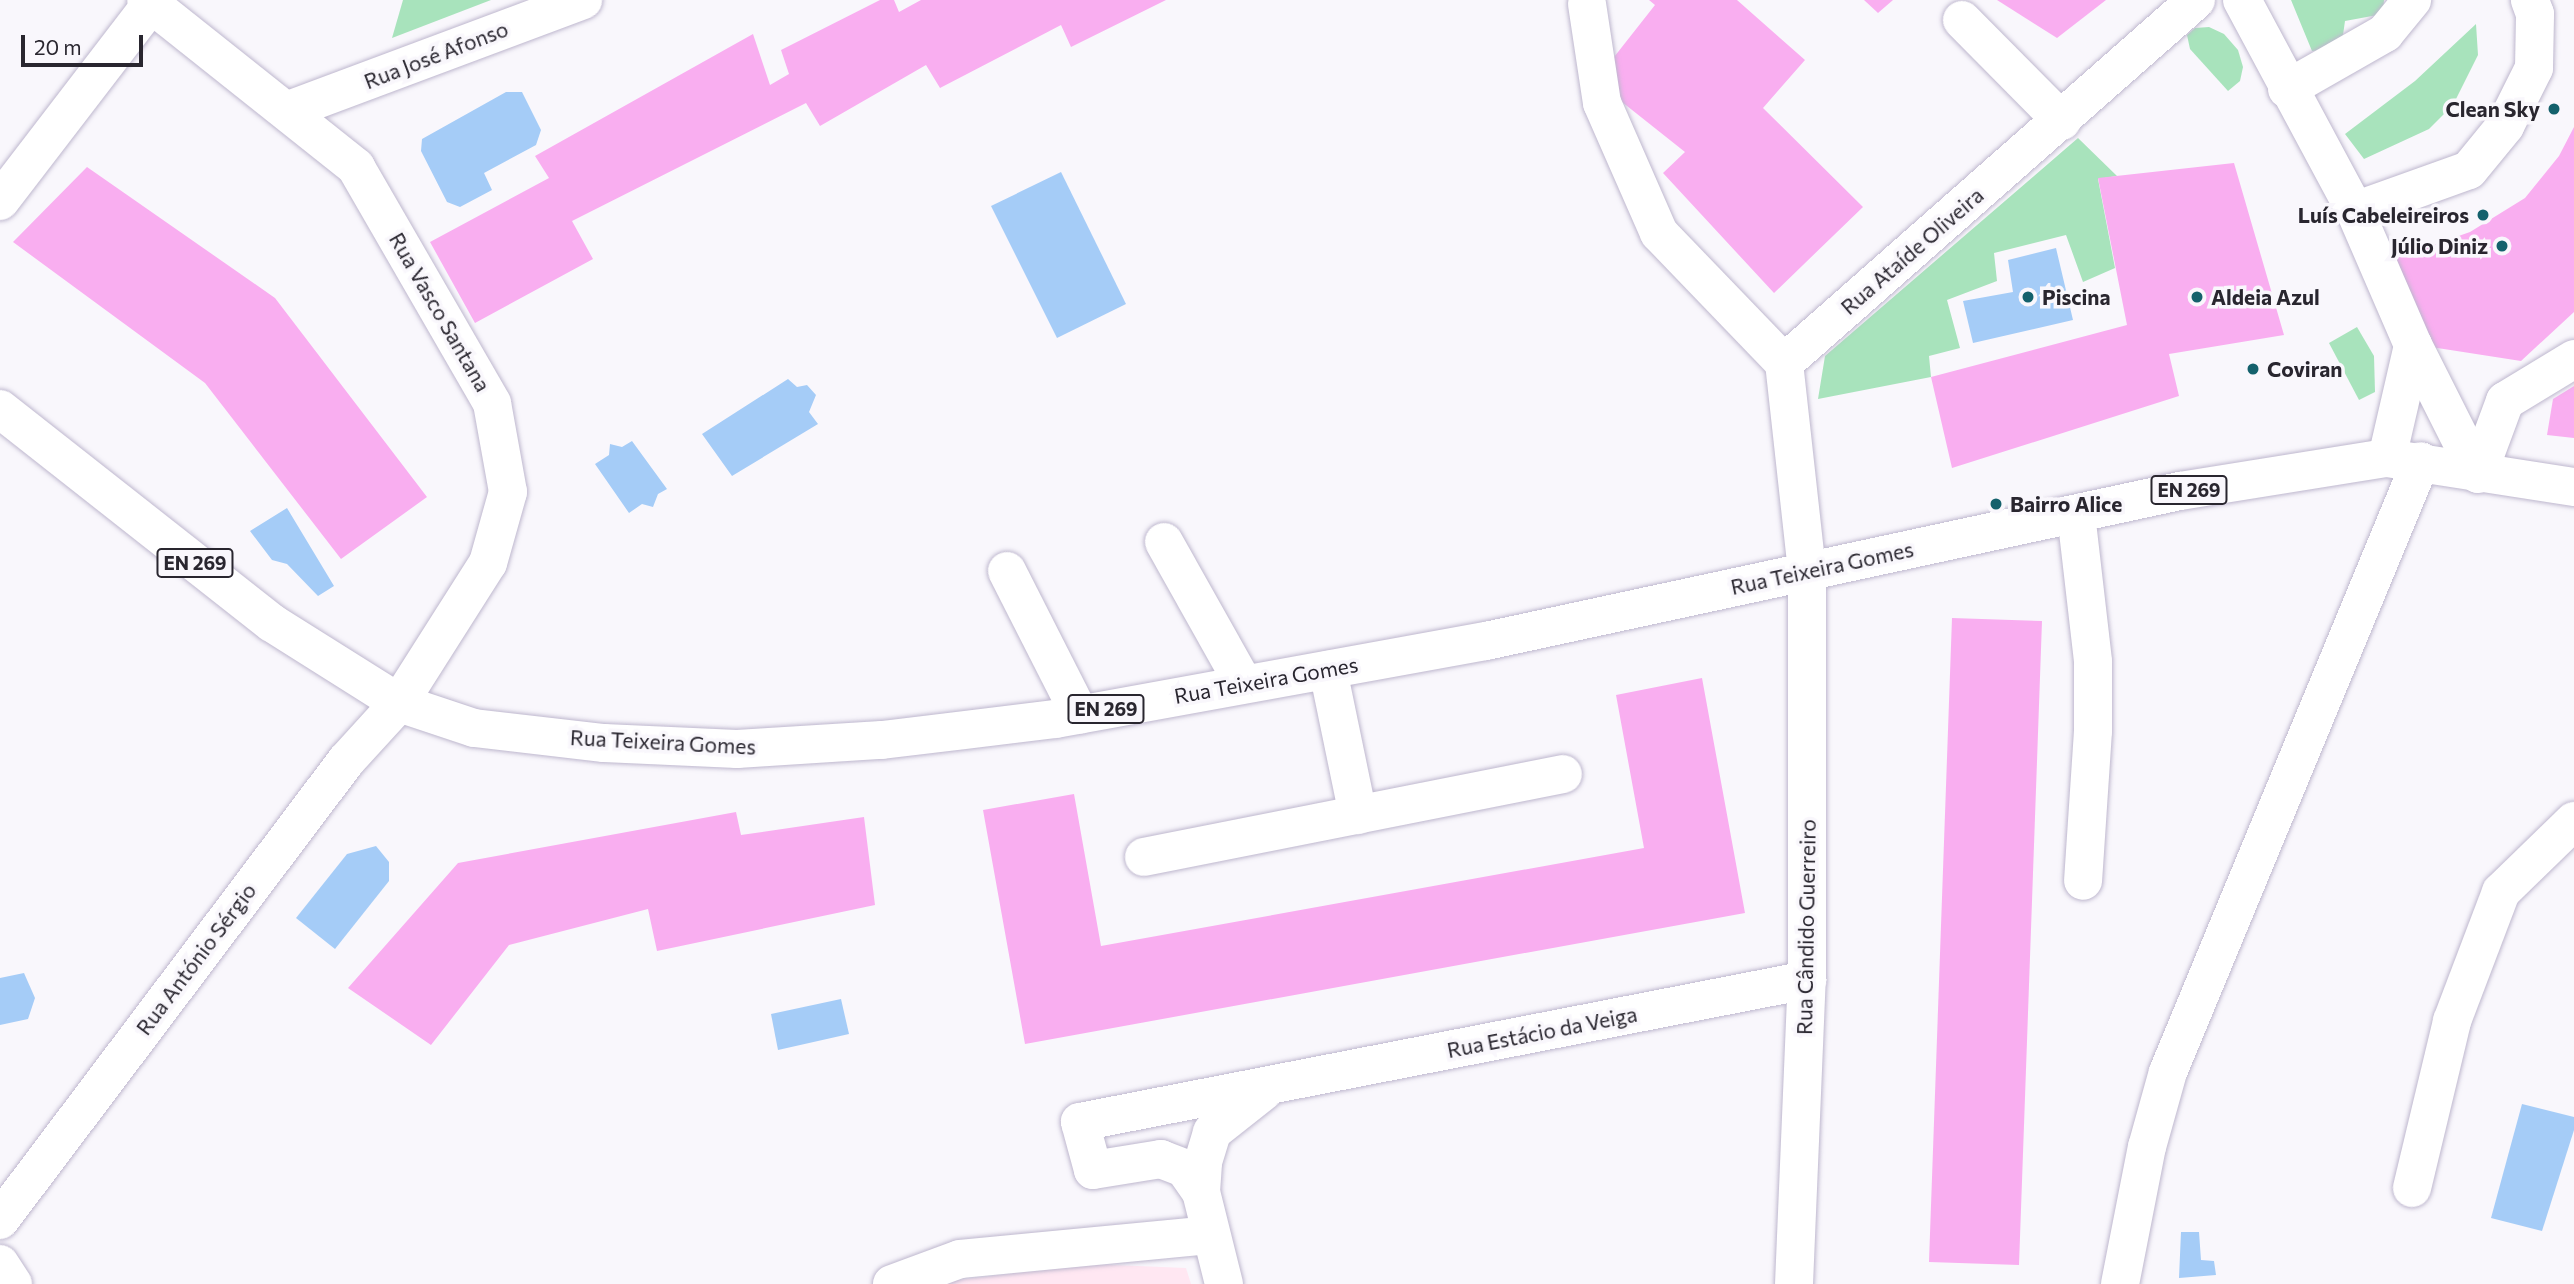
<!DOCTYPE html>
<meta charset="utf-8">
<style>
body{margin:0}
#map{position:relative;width:2574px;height:1284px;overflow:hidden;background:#f9f7fc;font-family:Commissioner,sans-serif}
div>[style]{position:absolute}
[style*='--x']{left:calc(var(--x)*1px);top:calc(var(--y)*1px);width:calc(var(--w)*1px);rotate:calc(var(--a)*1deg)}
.education>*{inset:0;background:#ffe7f2}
.green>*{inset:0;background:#a8e3bc}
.water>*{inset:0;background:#a5ccf7}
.building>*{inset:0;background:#f9aef0}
.roads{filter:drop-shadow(0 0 2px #beb7ce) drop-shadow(0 0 2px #beb7ce)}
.minor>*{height:38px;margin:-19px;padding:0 19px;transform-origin:19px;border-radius:19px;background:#fff}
.major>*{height:38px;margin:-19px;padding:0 19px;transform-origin:19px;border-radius:19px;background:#fff}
.dots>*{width:19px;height:19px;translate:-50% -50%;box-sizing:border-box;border:4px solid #f9f7fc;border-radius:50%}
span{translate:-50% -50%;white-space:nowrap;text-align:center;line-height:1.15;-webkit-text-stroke:7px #f9f7fc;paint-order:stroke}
.shield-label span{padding:2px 5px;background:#f9f7fc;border:2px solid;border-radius:5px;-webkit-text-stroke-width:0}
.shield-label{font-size:19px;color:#29262f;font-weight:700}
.street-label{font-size:21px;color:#29262f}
.poi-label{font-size:21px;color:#29262f;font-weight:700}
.right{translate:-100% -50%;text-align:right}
.left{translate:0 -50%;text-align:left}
.scale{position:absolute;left:21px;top:35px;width:122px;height:32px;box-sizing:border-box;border:4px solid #29262f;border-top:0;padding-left:9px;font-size:21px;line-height:24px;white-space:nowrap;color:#29262f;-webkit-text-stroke:5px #f9f7fc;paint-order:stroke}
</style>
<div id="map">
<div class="education">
<div style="clip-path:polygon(1089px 1264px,1186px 1268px,1191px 1284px,926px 1284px)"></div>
</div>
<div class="green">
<div style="clip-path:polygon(403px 0,491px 0,392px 38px)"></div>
<div style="clip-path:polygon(2291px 0,2384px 0,2383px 14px,2345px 21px,2341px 49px,2312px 51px)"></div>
<div style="clip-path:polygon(2476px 24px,2478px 55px,2453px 105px,2429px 129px,2364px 159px,2345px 134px,2415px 81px)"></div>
<div style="clip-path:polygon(2209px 27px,2224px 34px,2238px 50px,2243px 67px,2240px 81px,2228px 91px,2190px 49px,2187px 35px,2195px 28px)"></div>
<div style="clip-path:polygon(2078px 138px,2117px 176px,2098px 179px,2115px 268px,2083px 282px,2066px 235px,1994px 253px,1997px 281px,1947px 300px,1960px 348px,1929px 356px,1931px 377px,1818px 399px,1825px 356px)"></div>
<div style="clip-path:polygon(2357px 327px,2374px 356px,2375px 392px,2359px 400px,2329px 343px)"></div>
</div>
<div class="water">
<div style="clip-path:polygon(506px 92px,522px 92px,541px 130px,536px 145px,484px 173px,492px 190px,460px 207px,447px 202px,421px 151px,422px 139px)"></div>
<div style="clip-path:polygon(1061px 172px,1126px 304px,1057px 338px,991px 206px)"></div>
<div style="clip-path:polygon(2056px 248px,2073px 320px,1973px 343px,1963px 301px,2013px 292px,2008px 260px)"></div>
<div style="clip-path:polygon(788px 379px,797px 387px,807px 385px,816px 395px,809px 412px,818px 424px,732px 476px,702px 434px)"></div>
<div style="clip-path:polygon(632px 441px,667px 489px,658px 494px,653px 507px,642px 504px,629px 513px,595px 464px,609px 455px,610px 444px,622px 447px)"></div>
<div style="clip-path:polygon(287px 508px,334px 586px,318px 596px,287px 564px,272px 560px,250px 531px)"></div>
<div style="clip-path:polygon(376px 846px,389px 862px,389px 881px,335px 949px,296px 918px,347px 854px)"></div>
<div style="clip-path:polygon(24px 973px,35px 998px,28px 1019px,0 1025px,0 978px)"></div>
<div style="clip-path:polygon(841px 999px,849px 1034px,778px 1050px,771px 1014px)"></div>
<div style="clip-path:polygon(2522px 1104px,2574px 1117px,2574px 1130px,2542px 1231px,2491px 1218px)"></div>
<div style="clip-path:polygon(2181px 1232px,2199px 1232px,2201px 1260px,2214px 1261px,2216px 1275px,2179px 1278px)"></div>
</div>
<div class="building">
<div style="clip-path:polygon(880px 0,894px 0,899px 12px,921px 0,1166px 0,1071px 47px,1061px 25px,940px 88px,926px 65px,820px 126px,806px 103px,572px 221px,593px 259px,475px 323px,430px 242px,549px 178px,535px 156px,753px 34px,770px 85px,789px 74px,781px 50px)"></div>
<div style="clip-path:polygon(1649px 0,1737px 0,1805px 60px,1763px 108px,1863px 207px,1774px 293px,1663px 173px,1685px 152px,1622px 102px,1607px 66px,1655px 5px)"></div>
<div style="clip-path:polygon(1864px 0,1893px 0,1878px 13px)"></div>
<div style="clip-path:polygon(1997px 0,2106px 0,2057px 38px)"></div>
<div style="clip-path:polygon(2574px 127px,2574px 312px,2521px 361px,2431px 347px,2390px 260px,2470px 232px,2525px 198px,2559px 156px)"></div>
<div style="clip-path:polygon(2234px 163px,2284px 335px,2169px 354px,2179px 396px,1952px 468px,1931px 377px,2127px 325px,2098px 178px)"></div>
<div style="clip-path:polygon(87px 167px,275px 298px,427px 497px,341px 559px,205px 383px,13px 242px)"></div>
<div style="clip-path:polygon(2574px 386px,2574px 438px,2547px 435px,2553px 399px)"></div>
<div style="clip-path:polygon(1952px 618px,2042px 621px,2019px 1265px,1929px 1262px)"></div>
<div style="clip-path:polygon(1702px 678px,1745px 913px,1025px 1044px,983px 810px,1074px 794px,1101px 946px,1644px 848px,1616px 695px)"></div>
<div style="clip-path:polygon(736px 812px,741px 835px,864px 817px,875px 905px,657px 951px,648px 909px,509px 945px,431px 1045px,348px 988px,458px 863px)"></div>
</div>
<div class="roads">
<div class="minor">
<div style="--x:2242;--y:0;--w:239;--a:61.8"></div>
<div style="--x:2355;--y:211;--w:146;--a:66.6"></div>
<div style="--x:2413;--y:345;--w:144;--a:63.3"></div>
<div style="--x:1587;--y:4;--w:100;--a:81.4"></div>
<div style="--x:1602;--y:103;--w:142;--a:66.3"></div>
<div style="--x:1659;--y:233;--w:180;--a:46.1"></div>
<div style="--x:1962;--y:20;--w:142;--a:45.3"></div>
<div style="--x:2287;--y:89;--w:113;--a:-29.7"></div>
<div style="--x:2385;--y:33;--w:43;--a:-50.7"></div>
<div style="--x:289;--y:110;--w:314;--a:-20.5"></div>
<div style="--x:0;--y:201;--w:248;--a:-52.5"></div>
<div style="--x:2355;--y:211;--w:121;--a:-19.8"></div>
<div style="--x:2469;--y:170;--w:57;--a:-50.7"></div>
<div style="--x:2505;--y:126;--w:65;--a:-63.4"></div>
<div style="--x:2534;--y:68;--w:54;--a:-88.9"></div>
<div style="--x:2535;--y:14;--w:15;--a:-110"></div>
<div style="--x:2387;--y:458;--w:116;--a:-77"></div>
<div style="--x:2478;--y:474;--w:78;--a:-69.7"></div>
<div style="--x:2505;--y:401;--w:81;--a:-31.3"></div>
<div style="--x:2076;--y:514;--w:149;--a:83.4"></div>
<div style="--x:2093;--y:662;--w:69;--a:90"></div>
<div style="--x:2093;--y:731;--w:150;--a:93.8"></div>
<div style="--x:1164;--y:542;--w:162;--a:60.7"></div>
<div style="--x:1007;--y:571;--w:161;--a:63.1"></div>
<div style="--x:1328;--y:670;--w:148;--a:78.3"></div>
<div style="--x:1144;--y:857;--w:427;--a:-11.2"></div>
<div style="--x:2412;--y:1188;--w:172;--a:-76.5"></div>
<div style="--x:2452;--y:1021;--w:138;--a:-69.2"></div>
<div style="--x:2501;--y:892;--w:102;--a:-44.2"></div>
<div style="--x:1201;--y:1192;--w:29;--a:-125"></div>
<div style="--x:1184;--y:1168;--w:25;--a:-159"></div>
<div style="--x:1161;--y:1159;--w:69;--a:170.8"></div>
<div style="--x:1093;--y:1170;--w:50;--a:-105.2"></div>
<div style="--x:1080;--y:1122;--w:741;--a:-11.05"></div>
<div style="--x:0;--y:1220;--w:575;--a:-52.99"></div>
<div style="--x:346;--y:761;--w:79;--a:-47.6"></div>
<div style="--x:399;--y:703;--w:166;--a:-57.6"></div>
<div style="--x:488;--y:563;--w:74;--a:-74.3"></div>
<div style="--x:508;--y:492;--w:90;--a:-100.2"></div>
<div style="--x:492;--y:403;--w:272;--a:-120"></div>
<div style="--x:356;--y:167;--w:268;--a:-141.5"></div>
<div style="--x:0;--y:1264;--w:24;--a:57"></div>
<div style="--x:892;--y:1284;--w:72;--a:-20.2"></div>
<div style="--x:960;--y:1259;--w:250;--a:-5.5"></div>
<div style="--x:1224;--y:1284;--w:95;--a:-104"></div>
<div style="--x:1201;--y:1192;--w:30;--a:-86"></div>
<div style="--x:1203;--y:1162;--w:31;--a:-73"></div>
<div style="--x:1212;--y:1132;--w:66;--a:-38.3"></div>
<div style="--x:1794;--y:1284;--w:304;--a:-87.6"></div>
<div style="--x:1807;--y:980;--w:409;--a:-90"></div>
<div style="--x:1807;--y:571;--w:209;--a:-96.3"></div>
<div style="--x:1784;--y:363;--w:549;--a:-41.38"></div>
<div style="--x:2120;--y:1284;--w:140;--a:-78.9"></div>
<div style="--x:2147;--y:1147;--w:78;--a:-74.4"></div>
<div style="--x:2168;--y:1072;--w:661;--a:-67.51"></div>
</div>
<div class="major">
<div style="--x:0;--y:409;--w:346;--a:38.2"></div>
<div style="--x:272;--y:623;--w:150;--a:32.2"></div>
<div style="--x:399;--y:703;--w:79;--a:18.4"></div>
<div style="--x:474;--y:728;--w:131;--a:6.6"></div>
<div style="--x:604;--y:743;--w:133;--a:2.6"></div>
<div style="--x:737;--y:749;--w:145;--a:-3.6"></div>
<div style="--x:882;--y:740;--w:175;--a:-6.9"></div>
<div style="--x:1056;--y:719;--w:437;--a:-10.3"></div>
<div style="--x:1486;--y:641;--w:710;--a:-12.2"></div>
<div style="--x:2180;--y:491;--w:210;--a:-9.1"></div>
<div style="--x:2387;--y:458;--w:189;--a:8.8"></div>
</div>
</div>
<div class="dots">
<div style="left:2554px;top:109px;background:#14616c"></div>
<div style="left:2483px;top:215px;background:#14616c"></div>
<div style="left:2502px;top:246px;background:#14616c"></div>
<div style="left:2028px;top:297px;background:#14616c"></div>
<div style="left:2197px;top:297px;background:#14616c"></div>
<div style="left:2253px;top:369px;background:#14616c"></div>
<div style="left:1996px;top:504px;background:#14616c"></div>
</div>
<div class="shield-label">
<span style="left:2189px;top:490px">EN 269</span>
<span style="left:195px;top:563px">EN 269</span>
<span style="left:1106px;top:709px">EN 269</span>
</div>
<div class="street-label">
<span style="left:436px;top:55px;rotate:-21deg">Rua José Afonso</span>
<span style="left:1912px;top:251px;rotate:-41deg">Rua Ataíde Oliveira</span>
<span style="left:440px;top:312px;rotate:60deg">Rua Vasco Santana</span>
<span style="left:1822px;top:568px;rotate:-12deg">Rua Teixeira Gomes</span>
<span style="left:1266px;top:680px;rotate:-10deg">Rua Teixeira Gomes</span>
<span style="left:663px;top:742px;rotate:3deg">Rua Teixeira Gomes</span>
<span style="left:1806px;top:927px;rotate:-89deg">Rua Cândido Guerreiro</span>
<span style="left:196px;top:959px;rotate:-53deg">Rua António Sérgio</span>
<span style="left:1542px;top:1032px;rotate:-11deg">Rua Estácio da Veiga</span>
</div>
<div class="poi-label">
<span class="right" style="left:2540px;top:109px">Clean Sky</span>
<span class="right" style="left:2469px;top:215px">Luís Cabeleireiros</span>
<span class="right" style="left:2488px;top:246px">Júlio Diniz</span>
<span class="left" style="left:2042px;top:297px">Piscina</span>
<span class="left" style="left:2211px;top:297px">Aldeia Azul</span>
<span class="left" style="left:2267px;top:369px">Coviran</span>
<span class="left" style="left:2010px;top:504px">Bairro Alice</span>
</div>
<div class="scale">20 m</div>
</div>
